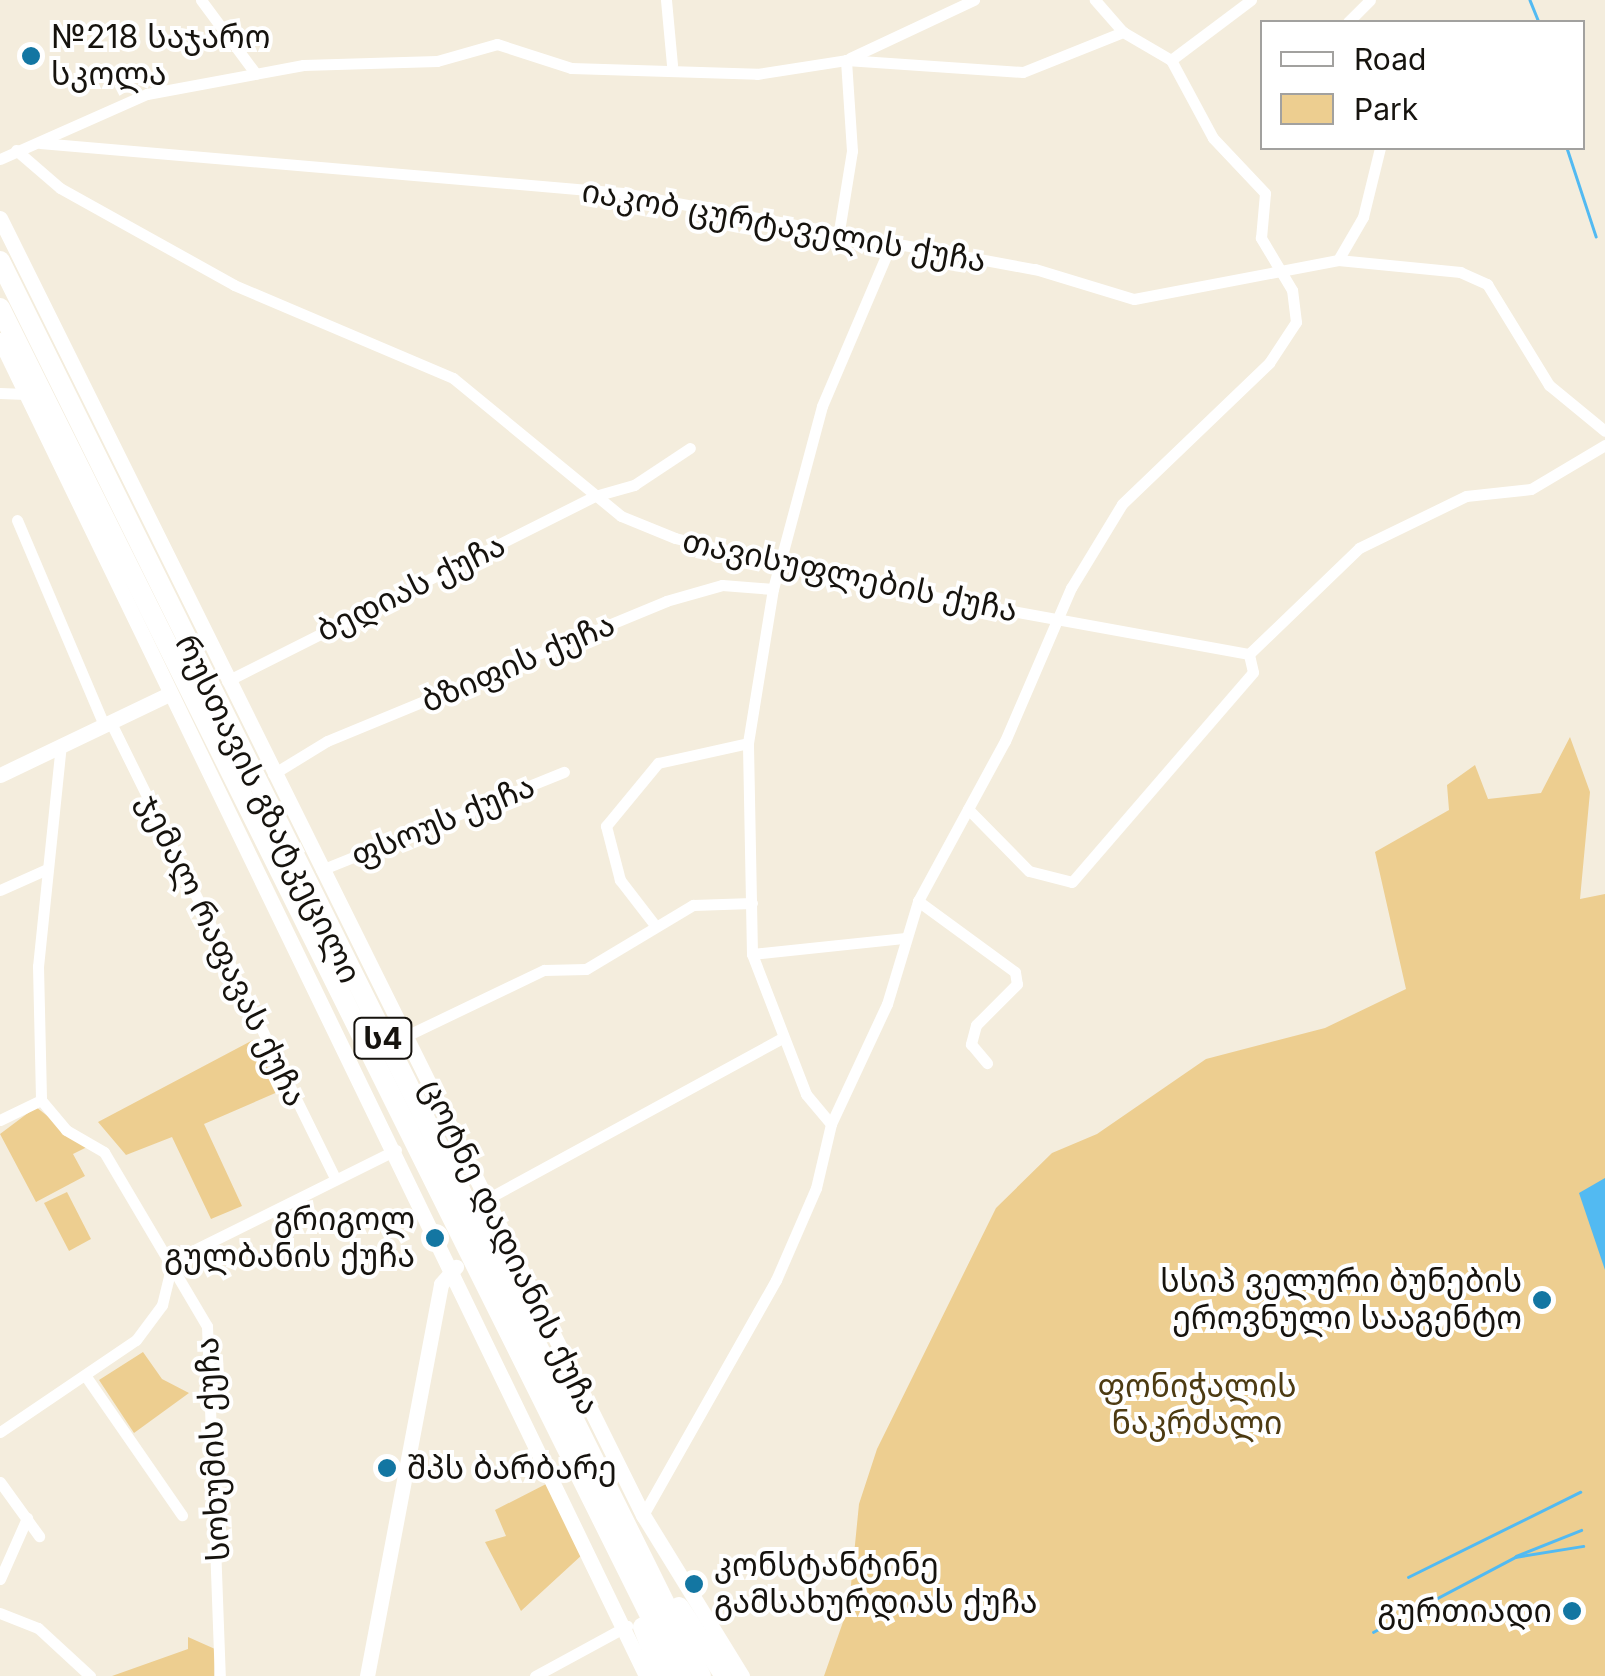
<!DOCTYPE html>
<meta charset="utf-8">
<style>
body{margin:0}
#map{position:relative;width:1605px;height:1676px;overflow:hidden;background:#f4eddd;font-family:Inter,"Noto Sans Georgian",sans-serif}
div>[style]{position:absolute}
[style*='--x']{left:calc(var(--x)*1px);top:calc(var(--y)*1px);width:calc(var(--w)*1px);rotate:calc(var(--a)*1deg)}
.green>*{inset:0;background:#edce90}
.water>*{inset:0;background:#52baf2}
.stream>*{height:2.5px;margin:-1.25px;padding:0 1.25px;transform-origin:1.25px;border-radius:1.25px;background:#52baf2}
.street>*{height:11px;margin:-5.5px;padding:0 5.5px;transform-origin:5.5px;border-radius:5.5px;background:#fff}
.secondary>*{height:15px;margin:-7.5px;padding:0 7.5px;transform-origin:7.5px;border-radius:7.5px;background:#fff}
.highway>*{height:20px;margin:-10px;padding:0 10px;transform-origin:10px;border-radius:10px;background:#fff}
.dots>*{width:28px;height:28px;translate:-50% -50%;box-sizing:border-box;border:5px solid #fff;border-radius:50%}
span{translate:-50% -50%;white-space:nowrap;text-align:center;line-height:1.15;-webkit-text-stroke:8px #fff;paint-order:stroke}
.shield-label span{padding:2px 8px;background:#fff;border:2px solid;border-radius:8px;-webkit-text-stroke-width:0}
.shield-label{font-size:30px;color:#16130e;font-weight:700}
.poi-label{font-size:32px;color:#16130e}
.left{translate:0 -50%;text-align:left}
.right{translate:-100% -50%;text-align:right}
.street-label{font-size:32px;color:#16130e}
.park-label{font-size:32px;color:#4d3b12}
.legend{position:absolute;left:1260px;top:20px;width:325px;height:130px;box-sizing:border-box;background:#fff;border:2px solid #a2a19f;margin:0;padding:12px 18px;list-style:none;font-size:30px;color:#16130e}
.legend li{display:flex;align-items:center;gap:20px;height:50px}
.legend b{width:50px;border:2px solid #a2a19f}
</style>
<div id="map">
<div class="green">
<div style="clip-path:polygon(1570px 737px,1590px 792px,1580px 899px,1605px 894px,1605px 1676px,824px 1676px,849px 1605px,859px 1504px,877px 1449px,996px 1208px,1052px 1153px,1097px 1134px,1206px 1059px,1325px 1028px,1406px 989px,1375px 852px,1449px 810px,1447px 785px,1475px 765px,1488px 799px,1541px 793px)"></div>
<div style="clip-path:polygon(253px 1040px,280px 1091px,204px 1124px,242px 1206px,211px 1219px,172px 1137px,126px 1155px,98px 1122px)"></div>
<div style="clip-path:polygon(36px 1107px,87px 1147px,73px 1154px,85px 1176px,36px 1202px,0 1134px)"></div>
<div style="clip-path:polygon(67px 1192px,91px 1239px,69px 1251px,44px 1203px)"></div>
<div style="clip-path:polygon(143px 1352px,162px 1379px,189px 1393px,134px 1433px,99px 1380px)"></div>
<div style="clip-path:polygon(548px 1483px,583px 1554px,521px 1611px,485px 1542px,506px 1536px,495px 1510px)"></div>
<div style="clip-path:polygon(188px 1637px,215px 1649px,214px 1676px,112px 1676px,188px 1649px)"></div>
</div>
<div class="water">
<div style="clip-path:polygon(1605px 1178px,1605px 1270px,1579px 1193px)"></div>
</div>
<div class="stream">
<div style="--x:1530;--y:0;--w:24;--a:68"></div>
<div style="--x:1567;--y:148;--w:93;--a:71.8"></div>
<div style="--x:1516;--y:1556;--w:70;--a:-21.8"></div>
<div style="--x:1408;--y:1577;--w:192;--a:-26.3"></div>
<div style="--x:1373;--y:1632;--w:161;--a:-27.8"></div>
<div style="--x:1515;--y:1557;--w:69;--a:-9.2"></div>
</div>
<div class="street">
<div style="--x:201;--y:0;--w:92;--a:53.4"></div>
<div style="--x:666;--y:0;--w:65;--a:84.7"></div>
<div style="--x:1348;--y:22;--w:31;--a:-45"></div>
<div style="--x:850;--y:58;--w:137;--a:-25.1"></div>
<div style="--x:1171;--y:60;--w:100;--a:-36.9"></div>
<div style="--x:40;--y:143;--w:585;--a:4.9"></div>
<div style="--x:623;--y:193;--w:419;--a:10.5"></div>
<div style="--x:1035;--y:269;--w:103;--a:16.9"></div>
<div style="--x:1134;--y:299;--w:208;--a:-10.8"></div>
<div style="--x:1338;--y:260;--w:123;--a:5.6"></div>
<div style="--x:1460;--y:272;--w:30;--a:24"></div>
<div style="--x:1487;--y:284;--w:119;--a:58.5"></div>
<div style="--x:1549;--y:385;--w:72;--a:39.4"></div>
<div style="--x:16;--y:150;--w:58;--a:40.8"></div>
<div style="--x:60;--y:188;--w:199;--a:29.1"></div>
<div style="--x:234;--y:285;--w:238;--a:23"></div>
<div style="--x:453;--y:378;--w:217;--a:39.4"></div>
<div style="--x:621;--y:516;--w:58;--a:22.2"></div>
<div style="--x:675;--y:538;--w:177;--a:14"></div>
<div style="--x:847;--y:581;--w:409;--a:10.3"></div>
<div style="--x:0;--y:159;--w:161;--a:-23.9"></div>
<div style="--x:147;--y:94;--w:159;--a:-10.5"></div>
<div style="--x:303;--y:65;--w:134;--a:-1.7"></div>
<div style="--x:437;--y:61;--w:62;--a:-15.8"></div>
<div style="--x:497;--y:44;--w:78;--a:18"></div>
<div style="--x:571;--y:68;--w:186;--a:1.8"></div>
<div style="--x:757;--y:74;--w:90;--a:-8.9"></div>
<div style="--x:846;--y:60;--w:177;--a:3.9"></div>
<div style="--x:1023;--y:72;--w:108;--a:-21.8"></div>
<div style="--x:839;--y:231;--w:81;--a:-80.8"></div>
<div style="--x:852;--y:151;--w:91;--a:-93.8"></div>
<div style="--x:1338;--y:260;--w:50;--a:-59.8"></div>
<div style="--x:1363;--y:217;--w:71;--a:-76.2"></div>
<div style="--x:0;--y:393;--w:26;--a:2"></div>
<div style="--x:17;--y:520;--w:220;--a:67"></div>
<div style="--x:1249;--y:654;--w:153;--a:-43.9"></div>
<div style="--x:1359;--y:548;--w:119;--a:-25.9"></div>
<div style="--x:1466;--y:496;--w:65;--a:-6.1"></div>
<div style="--x:1531;--y:489;--w:86;--a:-30.7"></div>
<div style="--x:227;--y:681;--w:412;--a:-26.7"></div>
<div style="--x:595;--y:496;--w:41;--a:-15.8"></div>
<div style="--x:634;--y:485;--w:67;--a:-33.5"></div>
<div style="--x:110;--y:721;--w:509;--a:63.79"></div>
<div style="--x:61;--y:744;--w:223;--a:95.9"></div>
<div style="--x:38;--y:966;--w:134;--a:88.7"></div>
<div style="--x:41;--y:1100;--w:39;--a:50"></div>
<div style="--x:66;--y:1130;--w:44;--a:30.1"></div>
<div style="--x:104;--y:1152;--w:202;--a:59.4"></div>
<div style="--x:207;--y:1326;--w:350;--a:87.9"></div>
<div style="--x:273;--y:774;--w:63;--a:-31.4"></div>
<div style="--x:327;--y:741;--w:367;--a:-22.4"></div>
<div style="--x:666;--y:601;--w:58;--a:-15.9"></div>
<div style="--x:722;--y:585;--w:51;--a:4.5"></div>
<div style="--x:968;--y:809;--w:87;--a:45.5"></div>
<div style="--x:1029;--y:871;--w:44;--a:14.3"></div>
<div style="--x:1072;--y:882;--w:277;--a:-49.2"></div>
<div style="--x:1253;--y:672;--w:18;--a:-103"></div>
<div style="--x:321;--y:870;--w:262;--a:-22"></div>
<div style="--x:0;--y:890;--w:51;--a:-24.1"></div>
<div style="--x:918;--y:901;--w:120;--a:36.2"></div>
<div style="--x:1015;--y:972;--w:12;--a:81"></div>
<div style="--x:1017;--y:984;--w:58;--a:135"></div>
<div style="--x:976;--y:1025;--w:20;--a:105"></div>
<div style="--x:971;--y:1044;--w:25;--a:50"></div>
<div style="--x:654;--y:924;--w:56;--a:-127.7"></div>
<div style="--x:620;--y:880;--w:56;--a:-104.5"></div>
<div style="--x:606;--y:826;--w:82;--a:-50.5"></div>
<div style="--x:658;--y:763;--w:92;--a:-12.5"></div>
<div style="--x:752;--y:954;--w:152;--a:-6"></div>
<div style="--x:406;--y:1036;--w:153;--a:-25.6"></div>
<div style="--x:544;--y:970;--w:42;--a:-1.4"></div>
<div style="--x:586;--y:969;--w:125;--a:-30.9"></div>
<div style="--x:693;--y:905;--w:59;--a:-1.9"></div>
<div style="--x:0;--y:1120;--w:46;--a:-26"></div>
<div style="--x:831;--y:1124;--w:39;--a:-130"></div>
<div style="--x:806;--y:1094;--w:150;--a:-111.1"></div>
<div style="--x:752;--y:954;--w:211;--a:-91.1"></div>
<div style="--x:748;--y:743;--w:156;--a:-80.8"></div>
<div style="--x:773;--y:589;--w:189;--a:-75"></div>
<div style="--x:822;--y:406;--w:176;--a:-66.9"></div>
<div style="--x:487;--y:1199;--w:336;--a:-28.6"></div>
<div style="--x:172;--y:1261;--w:250;--a:-26.4"></div>
<div style="--x:87;--y:1378;--w:167;--a:55.3"></div>
<div style="--x:0;--y:1432;--w:164;--a:-34.1"></div>
<div style="--x:136;--y:1340;--w:44;--a:-53.4"></div>
<div style="--x:162;--y:1305;--w:42;--a:-76.3"></div>
<div style="--x:0;--y:1482;--w:67;--a:54.2"></div>
<div style="--x:643;--y:1515;--w:270;--a:-60.5"></div>
<div style="--x:776;--y:1280;--w:100;--a:-66.5"></div>
<div style="--x:816;--y:1188;--w:66;--a:-76.8"></div>
<div style="--x:831;--y:1124;--w:132;--a:-65"></div>
<div style="--x:887;--y:1004;--w:108;--a:-73.2"></div>
<div style="--x:918;--y:901;--w:182;--a:-61.5"></div>
<div style="--x:1005;--y:741;--w:167;--a:-66.7"></div>
<div style="--x:1071;--y:588;--w:98;--a:-58.7"></div>
<div style="--x:1122;--y:504;--w:204;--a:-43.8"></div>
<div style="--x:1269;--y:363;--w:49;--a:-56.6"></div>
<div style="--x:1296;--y:322;--w:32;--a:-97"></div>
<div style="--x:1292;--y:290;--w:61;--a:-120.8"></div>
<div style="--x:1261;--y:238;--w:45;--a:-84.9"></div>
<div style="--x:1265;--y:193;--w:76;--a:-133.4"></div>
<div style="--x:1213;--y:138;--w:89;--a:-118.3"></div>
<div style="--x:1171;--y:60;--w:56;--a:-149.7"></div>
<div style="--x:1123;--y:32;--w:43;--a:-131.2"></div>
<div style="--x:0;--y:1579;--w:67;--a:-66.1"></div>
<div style="--x:0;--y:1613;--w:41;--a:21.5"></div>
<div style="--x:38;--y:1628;--w:71;--a:42.7"></div>
<div style="--x:535;--y:1676;--w:105;--a:-28.5"></div>
</div>
<div class="secondary">
<div style="--x:0;--y:218;--w:1448;--a:63.63"></div>
<div style="--x:643;--y:1515;--w:189;--a:58.4"></div>
<div style="--x:0;--y:340;--w:1484;--a:64.19"></div>
<div style="--x:0;--y:775;--w:187;--a:-25.6"></div>
<div style="--x:367;--y:1676;--w:399;--a:-79.3"></div>
<div style="--x:441;--y:1284;--w:23;--a:-49"></div>
</div>
<div class="highway">
<div style="--x:0;--y:261;--w:1579;--a:63.65"></div>
<div style="--x:0;--y:308;--w:1528;--a:63.57"></div>
<div style="--x:679;--y:1607;--w:83;--a:56.3"></div>
<div style="--x:643;--y:1627;--w:53;--a:68.8"></div>
</div>
<div class="dots">
<div style="left:31px;top:56px;background:#1376a2"></div>
<div style="left:435px;top:1238px;background:#1376a2"></div>
<div style="left:1542px;top:1300px;background:#1376a2"></div>
<div style="left:387px;top:1468px;background:#1376a2"></div>
<div style="left:694px;top:1584px;background:#1376a2"></div>
<div style="left:1572px;top:1611px;background:#1376a2"></div>
</div>
<div class="shield-label">
<span style="left:383px;top:1038px">ს4</span>
</div>
<div class="poi-label">
<span class="left" style="left:51px;top:56px">№218 საჯარო<br>სკოლა</span>
<span class="right" style="left:415px;top:1238px">გრიგოლ<br>გულბანის ქუჩა</span>
<span class="right" style="left:1522px;top:1300px">სსიპ ველური ბუნების<br>ეროვნული სააგენტო</span>
<span class="left" style="left:407px;top:1468px">შპს ბარბარე</span>
<span class="left" style="left:714px;top:1584px">კონსტანტინე<br>გამსახურდიას ქუჩა</span>
<span class="right" style="left:1552px;top:1611px">გურთიადი</span>
</div>
<div class="street-label">
<span style="left:784px;top:226px;rotate:10deg">იაკობ ცურტაველის ქუჩა</span>
<span style="left:850px;top:576px;rotate:12deg">თავისუფლების ქუჩა</span>
<span style="left:411px;top:588px;rotate:-26deg">ბედიას ქუჩა</span>
<span style="left:518px;top:663px;rotate:-23deg">ბზიფის ქუჩა</span>
<span style="left:268px;top:809px;rotate:64deg">რუსთავის გზატკეცილი</span>
<span style="left:443px;top:821px;rotate:-22deg">ფსოუს ქუჩა</span>
<span style="left:222px;top:950px;rotate:64deg">ჯემალ რაფავას ქუჩა</span>
<span style="left:510px;top:1247px;rotate:64deg">ცოტნე დადიანის ქუჩა</span>
<span style="left:213px;top:1449px;rotate:-93deg">სოხუმის ქუჩა</span>
</div>
<div class="park-label">
<span style="left:1197px;top:1405px">ფონიჭალის<br>ნაკრძალი</span>
</div>
<ul class="legend">
<li><b style="height:12px;background:#fff"></b>Road</li>
<li><b style="height:28px;background:#edce90"></b>Park</li>
</ul>
</div>
